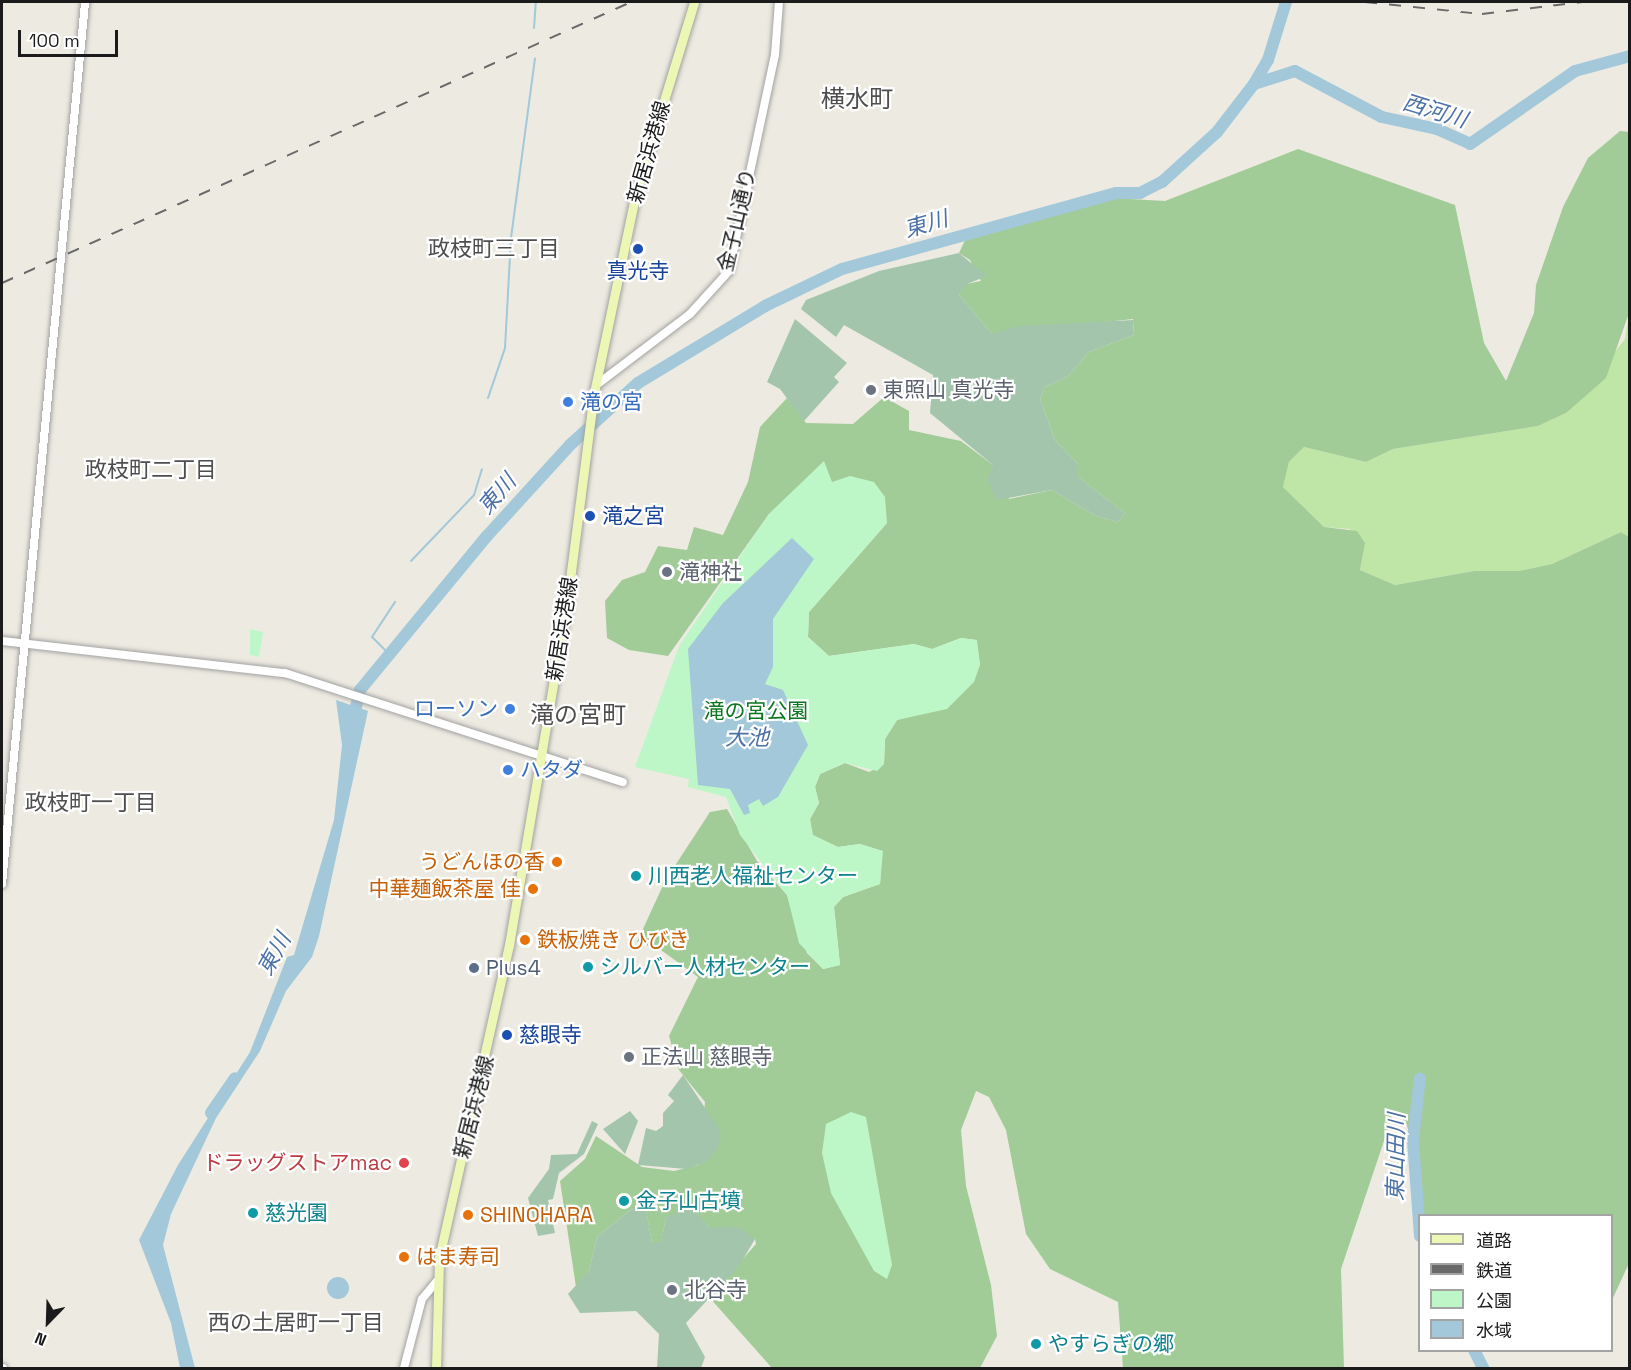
<!DOCTYPE html>
<meta charset="utf-8">
<style>
body{margin:0}
#map{position:relative;width:1631px;height:1370px;overflow:hidden;background:#edeae1;font-family:"Space Grotesk","Noto Sans JP",sans-serif}
div>[style]{position:absolute}
[style*='--x']{left:calc(var(--x)*1px);top:calc(var(--y)*1px);width:calc(var(--w)*1px);rotate:calc(var(--a)*1deg)}
.grass>*{inset:0;background:#c0e6a7}
.forest>*{inset:0;background:#a1cb97}
.cemetery>*{inset:0;background:#a3c5ab}
.park>*{inset:0;background:#bdf7c8}
.water>*{inset:0;background:#a2c8da}
.round{border-radius:50%}
.stream>*{height:2px;margin:-1px;padding:0 1px;transform-origin:1px;border-radius:1px;background:#a2c8da}
.river>*{height:12px;margin:-6px;padding:0 6px;transform-origin:6px;border-radius:6px;background:#a2c8da}
.roads{filter:drop-shadow(0 0 2px #a2a2a2) drop-shadow(0 0 2px #a2a2a2)}
.tertiary>*{height:8px;margin:-4px;padding:0 4px;transform-origin:4px;border-radius:4px;background:#fff}
.secondary>*{height:9px;margin:-4.5px;padding:0 4.5px;transform-origin:4.5px;border-radius:4.5px;background:#edf7b5}
.rail>*{height:2px;margin-top:-1px;transform-origin:0;background:repeating-linear-gradient(90deg,#696969 0 12px,transparent 0 24px)}
.dots>*{width:16px;height:16px;translate:-50% -50%;box-sizing:border-box;border:3px solid #fff;border-radius:50%}
span{translate:-50% -50%;white-space:nowrap;text-align:center;line-height:1.15;-webkit-text-stroke:4.5px #fff;paint-order:stroke}
.street-label{font-size:21px;color:#1b1b1b}
.transit-label{font-size:21px;color:#164399}
.left{translate:0 -50%;text-align:left}
.worship-label{font-size:21px;color:#5b616d}
.shop-label{font-size:21px;color:#366cbe}
.right{translate:-100% -50%;text-align:right}
.park-label{font-size:21px;color:#0e7520}
.food-label{font-size:21px;color:#c56008}
.culture-label{font-size:21px;color:#0d838f}
.service-label{font-size:21px;color:#4e5e75}
.health-label{font-size:21px;color:#be3a42}
.water-label{font-size:22px;color:#4b71a7;font-style:italic}
.neighbourhood-label{font-size:22px;color:#4e4e4e}
.quarter-label{font-size:24px;color:#4e4e4e}
.frame{position:absolute;inset:0;border:3px solid #1b1b1b;pointer-events:none}
.legend{position:absolute;left:1418px;top:1214px;width:195px;height:138px;box-sizing:border-box;background:#fff;border:2px solid #a4a4a4;margin:0;padding:8px 10px;list-style:none;font-size:18px;color:#1b1b1b}
.legend li{display:flex;align-items:center;gap:12px;height:30px}
.legend b{width:30px;border:2px solid #a4a4a4}
.north{position:absolute;left:18px;top:1292px;width:60px;height:60px;-webkit-text-stroke:4px #fff;paint-order:stroke;rotate:203deg;font-size:16px;font-weight:700;line-height:24px;text-align:center;color:#1b1b1b}
.north::after{content:'';display:block;margin:auto;width:21px;height:27px;background:#1b1b1b;clip-path:polygon(50% 0,100% 100%,50% 72%,0 100%)}
.scale{position:absolute;left:18px;top:30px;width:100px;height:27px;box-sizing:border-box;border:3px solid #1b1b1b;border-top:0;padding-left:8px;font-size:18px;line-height:21px;white-space:nowrap;color:#1b1b1b;-webkit-text-stroke:4px #fff;paint-order:stroke}
</style>
<div id="map">
<div class="grass">
<div style="clip-path:polygon(1629px 313px,1629px 537px,1621px 532px,1552px 564px,1519px 571px,1474px 571px,1395px 585px,1360px 570px,1363px 553px,1350px 529px,1324px 527px,1283px 487px,1289px 462px,1304px 447px,1366px 462px,1393px 449px,1538px 426px,1566px 413px,1625px 339px)"></div>
</div>
<div class="forest">
<div style="clip-path:polygon(1620px 131px,1629px 132px,1629px 313px,1606px 378px,1566px 413px,1538px 426px,1393px 449px,1366px 462px,1304px 447px,1289px 462px,1283px 487px,1324px 527px,1357px 531px,1365px 543px,1360px 570px,1395px 585px,1474px 571px,1519px 571px,1552px 564px,1621px 532px,1629px 537px,1630px 1261px,1612px 1300px,1612px 1216px,1421px 1215px,1411px 1139px,1406px 1122px,1394px 1111px,1341px 1269px,1344px 1368px,1123px 1368px,1118px 1302px,1050px 1269px,1026px 1234px,1006px 1130px,989px 1097px,976px 1091px,961px 1130px,966px 1186px,991px 1285px,997px 1336px,980px 1368px,772px 1368px,709px 1297px,756px 1244px,755px 1239px,728px 1227px,709px 1227px,696px 1212px,666px 1217px,661px 1243px,652px 1243px,646px 1210px,633px 1208px,597px 1237px,589px 1271px,576px 1287px,560px 1181px,585px 1159px,596px 1136px,642px 1167px,674px 1171px,699px 1165px,705px 1102px,679px 1070px,669px 1036px,698px 977px,661px 950px,637px 942px,665px 881px,710px 812px,727px 809px,757px 861px,787px 895px,807px 953px,823px 969px,840px 965px,834px 907px,843px 897px,880px 884px,882px 851px,860px 844px,838px 847px,812px 835px,810px 819px,819px 803px,815px 787px,820px 774px,845px 763px,869px 772px,884px 764px,885px 739px,897px 720px,914px 715px,980px 665px,976px 640px,961px 638px,932px 649px,914px 644px,829px 656px,808px 637px,809px 612px,887px 523px,842px 481px,831px 483px,824px 462px,769px 514px,668px 656px,629px 650px,607px 638px,605px 601px,622px 580px,645px 572px,658px 546px,687px 550px,694px 527px,723px 535px,748px 482px,760px 427px,787px 398px,806px 423px,853px 424px,884px 397px,909px 411px,909px 430px,961px 441px,993px 465px,1009px 499px,1052px 490px,1096px 516px,1118px 522px,1125px 513px,1078px 477px,1078px 464px,1055px 440px,1040px 399px,1045px 387px,1068px 376px,1089px 352px,1134px 335px,1133px 319px,992px 334px,959px 295px,966px 284px,981px 281px,970px 260px,959px 253px,968px 234px,1113px 198px,1165px 201px,1298px 149px,1455px 205px,1484px 343px,1506px 381px,1534px 313px,1536px 285px,1563px 207px,1588px 158px)"></div>
</div>
<div class="cemetery">
<div style="clip-path:polygon(959px 253px,987px 276px,967px 284px,959px 295px,992px 334px,1018px 326px,1133px 320px,1134px 335px,1089px 352px,1068px 376px,1045px 387px,1040px 399px,1055px 440px,1078px 464px,1078px 477px,1125px 513px,1118px 522px,1096px 516px,1052px 490px,997px 500px,987px 479px,993px 465px,930px 413px,933px 375px,844px 325px,836px 337px,801px 309px,806px 300px,879px 271px)"></div>
<div style="clip-path:polygon(795px 319px,847px 363px,834px 377px,839px 382px,804px 421px,780px 389px,767px 382px)"></div>
<div style="clip-path:polygon(683px 1075px,720px 1130px,718px 1148px,706px 1162px,687px 1169px,638px 1165px,646px 1128px,656px 1131px,663px 1126px,663px 1113px,674px 1101px,668px 1095px)"></div>
<div style="clip-path:polygon(630px 1111px,638px 1121px,625px 1154px,603px 1129px)"></div>
<div style="clip-path:polygon(592px 1121px,598px 1124px,584px 1154px,559px 1173px,553px 1199px,548px 1200px,555px 1233px,538px 1236px,528px 1198px,549px 1169px,551px 1155px,577px 1154px)"></div>
<div style="clip-path:polygon(633px 1208px,646px 1209px,652px 1243px,661px 1242px,666px 1217px,687px 1210px,696px 1211px,709px 1227px,739px 1227px,755px 1239px,739px 1266px,686px 1323px,705px 1357px,701px 1368px,657px 1368px,659px 1334px,636px 1311px,580px 1313px,568px 1294px,589px 1271px,597px 1237px)"></div>
</div>
<div class="park">
<div style="clip-path:polygon(824px 461px,832px 482px,850px 476px,874px 482px,885px 497px,887px 523px,809px 612px,808px 637px,829px 656px,914px 644px,932px 649px,961px 638px,977px 640px,980px 665px,974px 682px,947px 709px,897px 720px,885px 739px,884px 764px,877px 771px,845px 763px,820px 774px,815px 787px,819px 803px,810px 819px,813px 835px,838px 847px,860px 844px,883px 851px,880px 884px,843px 897px,834px 907px,840px 965px,823px 969px,799px 943px,787px 895px,740px 835px,726px 797px,688px 787px,689px 779px,635px 767px,679px 646px,769px 514px)"></div>
<div style="clip-path:polygon(250px 629px,263px 632px,259px 657px,250px 655px)"></div>
<div style="clip-path:polygon(851px 1112px,866px 1117px,892px 1265px,887px 1279px,874px 1271px,831px 1193px,822px 1153px,826px 1124px)"></div>
</div>
<div class="water">
<div style="clip-path:polygon(792px 538px,814px 559px,773px 619px,773px 667px,765px 684px,783px 690px,808px 745px,778px 797px,763px 806px,759px 799px,748px 805px,750px 813px,744px 815px,730px 789px,698px 785px,688px 649px,723px 603px)"></div>
<div style="clip-path:polygon(336px 700px,368px 711px,319px 936px,312px 957px,286px 991px,260px 1051px,216px 1118px,171px 1214px,163px 1245px,195px 1368px,180px 1368px,171px 1323px,139px 1240px,178px 1165px,250px 1052px,287px 957px,294px 955px,334px 820px,342px 745px)"></div>
<div class="round" style="left:327px;top:1277px;width:22px;height:22px"></div>
</div>
<div class="stream">
<div style="--x:534;--y:28;--w:26;--a:-86"></div>
<div style="--x:488;--y:398;--w:53;--a:-71.2"></div>
<div style="--x:505;--y:348;--w:110;--a:-86.9"></div>
<div style="--x:511;--y:238;--w:181;--a:-82.4"></div>
<div style="--x:411;--y:561;--w:91;--a:-46.3"></div>
<div style="--x:474;--y:495;--w:27;--a:-73"></div>
<div style="--x:389;--y:654;--w:24;--a:-135"></div>
<div style="--x:372;--y:637;--w:42;--a:-56.7"></div>
</div>
<div class="river">
<div style="--x:1254;--y:84;--w:43;--a:-17.6"></div>
<div style="--x:1295;--y:71;--w:98;--a:27.9"></div>
<div style="--x:1382;--y:117;--w:56;--a:12.3"></div>
<div style="--x:1437;--y:129;--w:36;--a:24"></div>
<div style="--x:1470;--y:144;--w:128;--a:-34.8"></div>
<div style="--x:1575;--y:71;--w:57;--a:-15.3"></div>
<div style="--x:353;--y:720;--w:31;--a:-77"></div>
<div style="--x:360;--y:690;--w:200;--a:-50.5"></div>
<div style="--x:487;--y:536;--w:123;--a:-47.6"></div>
<div style="--x:570;--y:445;--w:92;--a:-42.4"></div>
<div style="--x:638;--y:383;--w:149;--a:-31.2"></div>
<div style="--x:765;--y:306;--w:85;--a:-25.7"></div>
<div style="--x:842;--y:269;--w:284;--a:-15.5"></div>
<div style="--x:1116;--y:193;--w:24;--a:0"></div>
<div style="--x:1140;--y:193;--w:25;--a:-27"></div>
<div style="--x:1162;--y:182;--w:74;--a:-42.3"></div>
<div style="--x:1217;--y:132;--w:61;--a:-52.4"></div>
<div style="--x:1254;--y:84;--w:28;--a:-60"></div>
<div style="--x:1268;--y:60;--w:61;--a:-72.8"></div>
<div style="--x:211;--y:1113;--w:42;--a:-55.6"></div>
<div style="--x:1420;--y:1236;--w:96;--a:-94.2"></div>
<div style="--x:1413;--y:1140;--w:62;--a:-83.6"></div>
<div style="--x:1474;--y:1350;--w:20;--a:63"></div>
</div>
<div class="roads">
<div class="tertiary">
<div style="--x:599;--y:383;--w:114;--a:-37.2"></div>
<div style="--x:690;--y:314;--w:58;--a:-47.8"></div>
<div style="--x:729;--y:271;--w:221;--a:-78"></div>
<div style="--x:775;--y:55;--w:53;--a:-85.7"></div>
<div style="--x:2;--y:641;--w:285;--a:6.5"></div>
<div style="--x:285;--y:673;--w:355;--a:17.9"></div>
<div style="--x:2;--y:884;--w:886;--a:-84.62"></div>
<div style="--x:2;--y:1368;--w:1;--a:0"></div>
<div style="--x:404;--y:1368;--w:71;--a:-75.4"></div>
<div style="--x:422;--y:1299;--w:23;--a:-50"></div>
</div>
<div class="secondary">
<div style="--x:436;--y:1368;--w:110;--a:-88.4"></div>
<div style="--x:439;--y:1258;--w:321;--a:-77.4"></div>
<div style="--x:509;--y:945;--w:347;--a:-80.4"></div>
<div style="--x:567;--y:603;--w:212;--a:-82.7"></div>
<div style="--x:594;--y:393;--w:205;--a:-78.2"></div>
<div style="--x:636;--y:192;--w:199;--a:-73"></div>
</div>
</div>
<div class="rail">
<div style="--x:1365;--y:2;--w:118;--a:5.9"></div>
<div style="--x:1482;--y:14;--w:101;--a:-6.8"></div>
<div style="--x:2;--y:283;--w:689;--a:-24.07"></div>
</div>
<div class="dots">
<div style="left:638px;top:249px;background:#1a4fb4"></div>
<div style="left:871px;top:390px;background:#6b7280"></div>
<div style="left:568px;top:402px;background:#3f7fe0"></div>
<div style="left:590px;top:516px;background:#1a4fb4"></div>
<div style="left:667px;top:572px;background:#6b7280"></div>
<div style="left:510px;top:709px;background:#3f7fe0"></div>
<div style="left:508px;top:770px;background:#3f7fe0"></div>
<div style="left:557px;top:862px;background:#e8710a"></div>
<div style="left:636px;top:876px;background:#0f9aa8"></div>
<div style="left:533px;top:889px;background:#e8710a"></div>
<div style="left:525px;top:940px;background:#e8710a"></div>
<div style="left:588px;top:967px;background:#0f9aa8"></div>
<div style="left:474px;top:968px;background:#5c6f8a"></div>
<div style="left:507px;top:1035px;background:#1a4fb4"></div>
<div style="left:629px;top:1057px;background:#6b7280"></div>
<div style="left:404px;top:1163px;background:#e0444e"></div>
<div style="left:624px;top:1201px;background:#0f9aa8"></div>
<div style="left:253px;top:1213px;background:#0f9aa8"></div>
<div style="left:468px;top:1215px;background:#e8710a"></div>
<div style="left:404px;top:1257px;background:#e8710a"></div>
<div style="left:672px;top:1290px;background:#6b7280"></div>
<div style="left:1036px;top:1344px;background:#0f9aa8"></div>
</div>
<div class="street-label">
<span style="left:649px;top:152px;rotate:-74deg">新居浜港線</span>
<span style="left:737px;top:220px;rotate:-77deg">金子山通り</span>
<span style="left:562px;top:629px;rotate:-81deg">新居浜港線</span>
<span style="left:474px;top:1107px;rotate:-76deg">新居浜港線</span>
</div>
<div class="transit-label">
<span style="left:638px;top:271px">真光寺</span>
<span class="left" style="left:602px;top:516px">滝之宮</span>
<span class="left" style="left:519px;top:1035px">慈眼寺</span>
</div>
<div class="worship-label">
<span class="left" style="left:883px;top:390px">東照山 真光寺</span>
<span class="left" style="left:679px;top:572px">滝神社</span>
<span class="left" style="left:641px;top:1057px">正法山 慈眼寺</span>
<span class="left" style="left:684px;top:1290px">北谷寺</span>
</div>
<div class="shop-label">
<span class="left" style="left:580px;top:402px">滝の宮</span>
<span class="right" style="left:498px;top:709px">ローソン</span>
<span class="left" style="left:520px;top:770px">ハタダ</span>
</div>
<div class="park-label">
<span style="left:756px;top:711px">滝の宮公園</span>
</div>
<div class="food-label">
<span class="right" style="left:545px;top:862px">うどんほの香</span>
<span class="right" style="left:521px;top:889px">中華麺飯茶屋 佳</span>
<span class="left" style="left:537px;top:940px">鉄板焼き ひびき</span>
<span class="left" style="left:480px;top:1215px">SHINOHARA</span>
<span class="left" style="left:416px;top:1257px">はま寿司</span>
</div>
<div class="culture-label">
<span class="left" style="left:648px;top:876px">川西老人福祉センター</span>
<span class="left" style="left:600px;top:967px">シルバー人材センター</span>
<span class="left" style="left:636px;top:1201px">金子山古墳</span>
<span class="left" style="left:265px;top:1213px">慈光園</span>
<span class="left" style="left:1048px;top:1344px">やすらぎの郷</span>
</div>
<div class="service-label">
<span class="left" style="left:486px;top:968px">Plus4</span>
</div>
<div class="health-label">
<span class="right" style="left:392px;top:1163px">ドラッグストアmac</span>
</div>
<div class="water-label">
<span style="left:1435px;top:111px;rotate:17deg">西河川</span>
<span style="left:926px;top:224px;rotate:-16deg">東川</span>
<span style="left:497px;top:494px;rotate:-49deg">東川</span>
<span style="left:747px;top:738px">大池</span>
<span style="left:274px;top:954px;rotate:-61deg">東川</span>
<span style="left:1396px;top:1157px;rotate:-89deg">東山田川</span>
</div>
<div class="neighbourhood-label">
<span style="left:494px;top:249px">政枝町三丁目</span>
<span style="left:151px;top:470px">政枝町二丁目</span>
<span style="left:91px;top:803px">政枝町一丁目</span>
<span style="left:296px;top:1323px">西の土居町一丁目</span>
</div>
<div class="quarter-label">
<span style="left:857px;top:99px">横水町</span>
<span style="left:578px;top:715px">滝の宮町</span>
</div>
<div class="frame"></div>
<ul class="legend">
<li><b style="height:8px;background:#edf7b5"></b>道路</li>
<li><b style="height:8px;background:#696969"></b>鉄道</li>
<li><b style="height:16px;background:#bdf7c8"></b>公園</li>
<li><b style="height:16px;background:#a2c8da"></b>水域</li>
</ul>
<div class="north">N</div>
<div class="scale">100 m</div>
</div>
